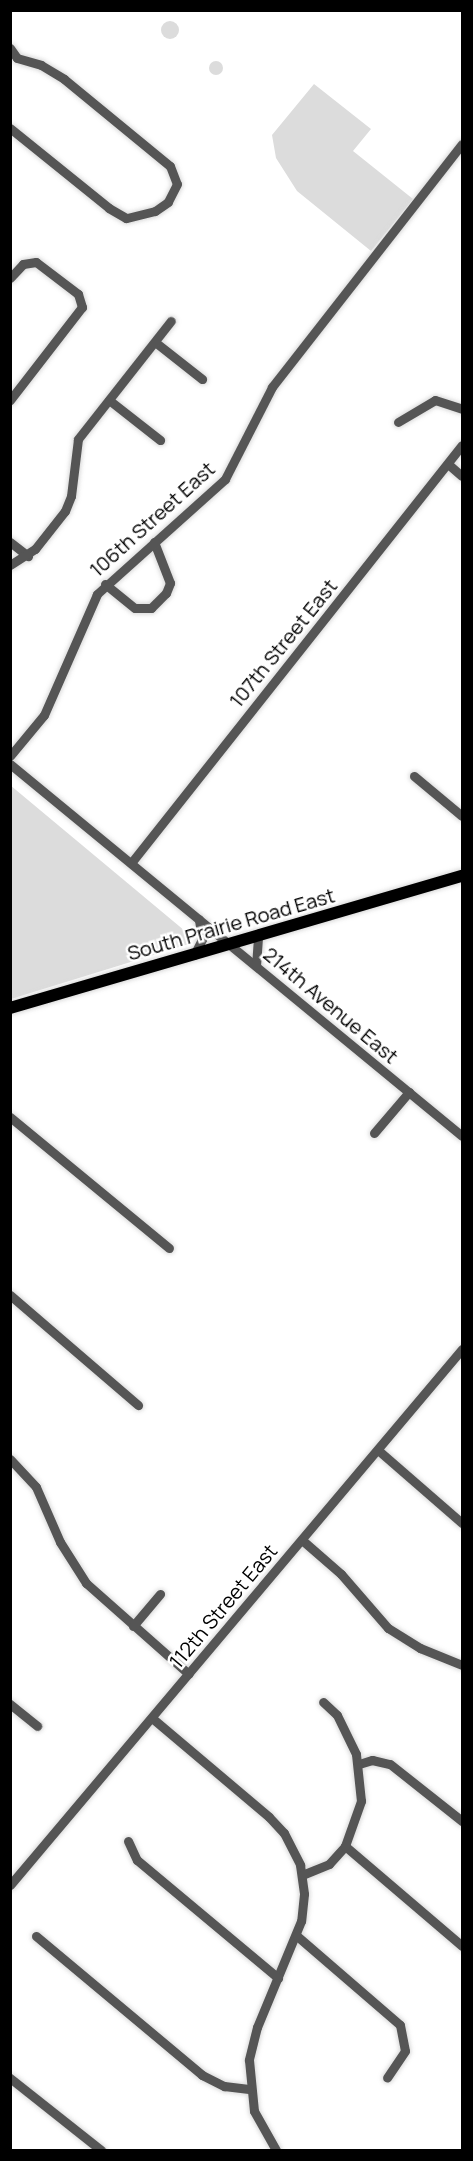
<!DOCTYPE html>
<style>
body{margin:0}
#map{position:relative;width:473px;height:2161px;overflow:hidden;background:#fff;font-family:Manrope,sans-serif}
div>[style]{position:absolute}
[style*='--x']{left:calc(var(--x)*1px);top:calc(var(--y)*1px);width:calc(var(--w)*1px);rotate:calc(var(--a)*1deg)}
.green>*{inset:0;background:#dcdcdc}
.round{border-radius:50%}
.roads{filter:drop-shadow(0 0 2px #dbdbdb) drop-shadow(0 0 2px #dbdbdb)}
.minor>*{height:9px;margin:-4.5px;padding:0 4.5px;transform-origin:4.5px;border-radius:4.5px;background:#555}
.major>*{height:12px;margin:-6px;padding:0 6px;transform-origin:6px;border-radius:6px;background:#000}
span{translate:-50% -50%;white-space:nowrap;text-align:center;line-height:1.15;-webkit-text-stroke:5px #fff;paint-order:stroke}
.street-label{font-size:20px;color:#000}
.frame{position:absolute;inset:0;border:12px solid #000;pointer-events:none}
</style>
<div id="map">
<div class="green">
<div class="round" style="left:161px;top:21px;width:18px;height:18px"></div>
<div class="round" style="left:209px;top:61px;width:14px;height:14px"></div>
<div style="clip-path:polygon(314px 84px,371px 129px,353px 151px,413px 199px,371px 251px,297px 191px,276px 158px,272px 135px)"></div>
<div style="clip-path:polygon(10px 785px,185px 931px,191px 938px,189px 944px,11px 999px)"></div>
</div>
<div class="roads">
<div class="minor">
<div style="--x:10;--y:48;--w:12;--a:55"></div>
<div style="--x:17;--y:58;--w:25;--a:16"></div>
<div style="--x:41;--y:65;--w:27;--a:31"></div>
<div style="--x:64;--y:79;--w:137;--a:39.4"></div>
<div style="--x:170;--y:166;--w:19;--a:69"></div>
<div style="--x:177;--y:184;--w:20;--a:117"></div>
<div style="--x:168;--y:202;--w:16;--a:145"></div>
<div style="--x:155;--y:211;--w:30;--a:166"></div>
<div style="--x:126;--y:218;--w:20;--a:-150"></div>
<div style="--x:109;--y:208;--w:127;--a:-141.1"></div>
<div style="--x:10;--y:278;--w:19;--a:-47"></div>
<div style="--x:23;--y:264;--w:13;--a:-9"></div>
<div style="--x:36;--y:262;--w:53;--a:37.3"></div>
<div style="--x:78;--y:294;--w:14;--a:73"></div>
<div style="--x:82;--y:307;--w:118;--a:127.7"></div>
<div style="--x:155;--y:342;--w:60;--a:38.2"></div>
<div style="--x:109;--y:400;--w:65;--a:38.1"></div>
<div style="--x:398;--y:422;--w:43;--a:-30.7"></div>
<div style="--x:435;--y:400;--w:28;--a:18"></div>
<div style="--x:448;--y:464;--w:18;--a:41"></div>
<div style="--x:10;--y:542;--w:23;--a:38"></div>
<div style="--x:10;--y:565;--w:30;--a:-33"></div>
<div style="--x:35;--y:549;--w:48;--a:-51.7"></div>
<div style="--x:65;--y:511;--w:16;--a:-68"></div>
<div style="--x:71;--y:496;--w:57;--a:-83"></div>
<div style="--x:78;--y:439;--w:150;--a:-51.8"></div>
<div style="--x:105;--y:584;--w:38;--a:39"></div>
<div style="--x:135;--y:608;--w:16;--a:0"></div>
<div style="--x:151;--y:608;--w:21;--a:-45"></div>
<div style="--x:166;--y:593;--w:11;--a:-68"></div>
<div style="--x:170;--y:583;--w:44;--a:-111.3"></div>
<div style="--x:10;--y:756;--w:53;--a:-50.3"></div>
<div style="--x:44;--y:715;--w:132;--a:-66.3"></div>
<div style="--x:97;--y:594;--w:172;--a:-41.9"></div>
<div style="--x:225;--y:479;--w:103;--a:-62.9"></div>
<div style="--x:272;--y:387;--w:308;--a:-52"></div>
<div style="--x:10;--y:764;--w:585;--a:39.45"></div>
<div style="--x:414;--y:776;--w:62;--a:39.8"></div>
<div style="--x:131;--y:863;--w:533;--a:-51.63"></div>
<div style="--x:194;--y:955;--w:18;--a:-63"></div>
<div style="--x:202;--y:939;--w:20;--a:-99"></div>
<div style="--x:256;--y:966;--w:30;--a:-86"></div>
<div style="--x:10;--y:1117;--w:206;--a:39.5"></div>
<div style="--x:374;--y:1133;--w:54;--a:-49.5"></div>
<div style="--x:10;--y:1295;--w:169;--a:40.7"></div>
<div style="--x:378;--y:1450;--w:111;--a:41"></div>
<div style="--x:10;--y:1459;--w:38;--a:47"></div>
<div style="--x:36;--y:1487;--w:60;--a:66.4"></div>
<div style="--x:60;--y:1542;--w:49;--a:57.6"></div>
<div style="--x:86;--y:1583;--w:137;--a:41.5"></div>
<div style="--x:302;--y:1540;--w:52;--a:41.1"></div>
<div style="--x:341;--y:1574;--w:72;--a:49"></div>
<div style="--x:388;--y:1628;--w:38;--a:32"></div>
<div style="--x:420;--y:1648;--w:45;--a:22"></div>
<div style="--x:133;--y:1626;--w:42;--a:-49.8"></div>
<div style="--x:10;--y:1704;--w:35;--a:39"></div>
<div style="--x:152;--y:1718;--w:153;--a:40.2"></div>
<div style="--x:269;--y:1817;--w:22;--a:47"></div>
<div style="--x:284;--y:1833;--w:36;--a:63"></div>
<div style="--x:300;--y:1865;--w:29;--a:82"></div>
<div style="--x:304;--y:1894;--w:27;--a:96"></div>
<div style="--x:301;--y:1921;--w:115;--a:112.5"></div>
<div style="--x:257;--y:2027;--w:34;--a:104"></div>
<div style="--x:249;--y:2060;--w:51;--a:84.4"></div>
<div style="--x:254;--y:2111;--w:45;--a:60.6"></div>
<div style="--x:359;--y:1764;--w:14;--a:-17"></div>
<div style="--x:372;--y:1760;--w:18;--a:13"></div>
<div style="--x:390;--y:1764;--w:92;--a:38.4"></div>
<div style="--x:128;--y:1841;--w:21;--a:65"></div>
<div style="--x:137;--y:1860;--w:184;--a:39.9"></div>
<div style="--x:345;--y:1846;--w:154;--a:40.5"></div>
<div style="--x:302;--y:1875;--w:29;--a:-22"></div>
<div style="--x:329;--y:1864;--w:24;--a:-48"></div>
<div style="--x:345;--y:1846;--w:48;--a:-70.4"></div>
<div style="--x:361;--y:1801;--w:47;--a:-96.1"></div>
<div style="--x:356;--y:1754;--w:43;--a:-116"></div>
<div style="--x:337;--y:1715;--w:19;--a:-137"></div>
<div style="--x:10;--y:1885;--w:701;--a:-49.86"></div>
<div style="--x:36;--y:1936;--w:217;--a:39.9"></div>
<div style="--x:202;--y:2075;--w:25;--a:27"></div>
<div style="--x:224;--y:2086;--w:25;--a:7"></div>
<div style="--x:297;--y:1936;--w:136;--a:40.8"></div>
<div style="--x:400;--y:2025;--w:26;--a:79"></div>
<div style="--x:405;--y:2051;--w:32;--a:124"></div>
<div style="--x:10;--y:2078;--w:116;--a:38.4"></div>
</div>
<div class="major">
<div style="--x:10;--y:1008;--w:471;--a:-16.3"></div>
</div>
</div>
<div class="street-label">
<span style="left:152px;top:519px;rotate:-42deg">106th Street East</span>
<span style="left:283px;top:643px;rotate:-51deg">107th Street East</span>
<span style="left:231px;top:924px;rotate:-16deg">South Prairie Road East</span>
<span style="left:331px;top:1005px;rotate:40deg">214th Avenue East</span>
<span style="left:223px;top:1606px;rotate:-50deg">112th Street East</span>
</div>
<div class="frame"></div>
</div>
